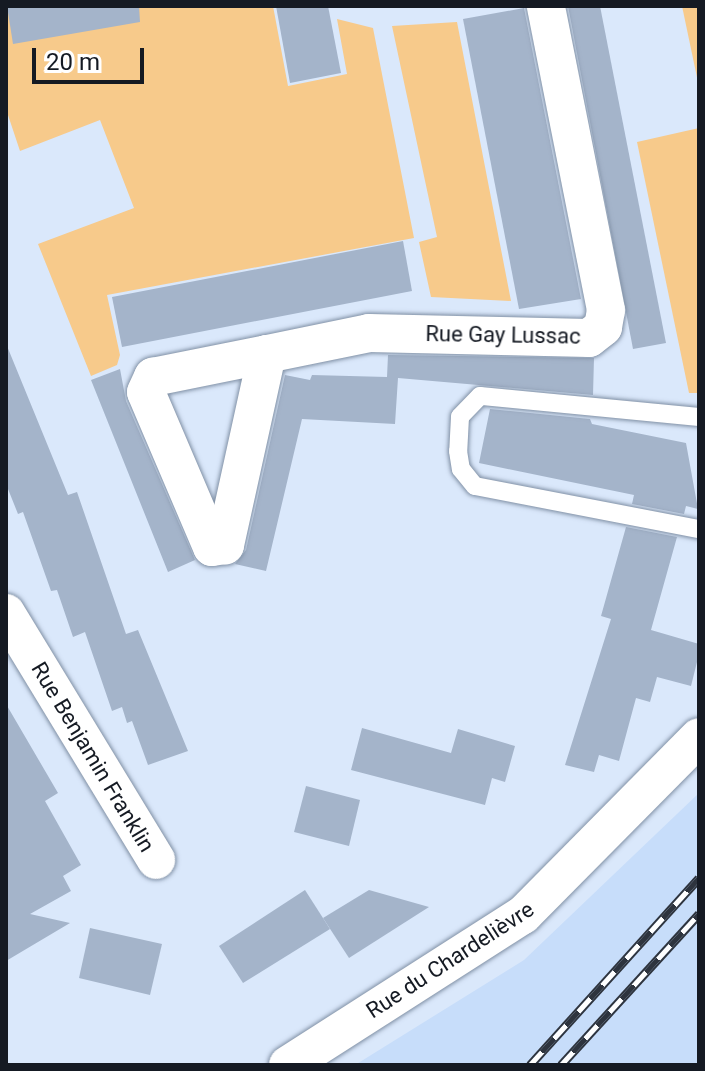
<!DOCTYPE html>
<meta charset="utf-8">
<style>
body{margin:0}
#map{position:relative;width:705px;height:1071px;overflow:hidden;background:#dae8fb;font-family:Roboto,sans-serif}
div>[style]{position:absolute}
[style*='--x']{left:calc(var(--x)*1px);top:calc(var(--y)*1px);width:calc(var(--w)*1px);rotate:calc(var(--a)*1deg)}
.built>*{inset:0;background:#c7ddfa}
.green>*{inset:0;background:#f7ca8b}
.building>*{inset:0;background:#a4b4ca}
.roads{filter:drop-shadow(0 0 2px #8090a5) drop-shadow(0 0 2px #8090a5)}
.service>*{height:18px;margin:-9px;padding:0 9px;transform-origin:9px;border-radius:9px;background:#fff}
.minor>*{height:38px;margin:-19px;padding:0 19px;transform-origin:19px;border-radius:19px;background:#fff}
.rail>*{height:9px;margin-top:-4.5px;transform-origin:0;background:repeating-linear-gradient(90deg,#fff 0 18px,#2e343e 0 36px);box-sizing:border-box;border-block:2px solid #2e343e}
span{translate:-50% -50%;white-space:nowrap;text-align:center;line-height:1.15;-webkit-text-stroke:6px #fff;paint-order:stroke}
.street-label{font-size:22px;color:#151a23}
.frame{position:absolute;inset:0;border:8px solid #151a23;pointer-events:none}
.scale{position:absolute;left:32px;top:48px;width:112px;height:36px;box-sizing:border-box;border:4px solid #151a23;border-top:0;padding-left:10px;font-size:24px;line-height:28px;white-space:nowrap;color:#151a23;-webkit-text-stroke:6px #fff;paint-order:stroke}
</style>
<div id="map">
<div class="built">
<div style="clip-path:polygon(699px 793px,699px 1065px,355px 1065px,524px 960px)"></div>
</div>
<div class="green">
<div style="clip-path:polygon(6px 6px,273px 6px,288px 86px,347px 74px,337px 19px,373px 28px,414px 238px,107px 295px,120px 355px,117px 365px,91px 376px,38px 244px,134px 208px,100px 120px,20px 151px,6px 109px)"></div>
<div style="clip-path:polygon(682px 6px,699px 6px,699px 87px)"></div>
<div style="clip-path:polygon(457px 22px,511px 301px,431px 297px,419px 242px,437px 237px,392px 26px)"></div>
<div style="clip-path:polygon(699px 128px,699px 393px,689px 393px,637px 142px)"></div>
</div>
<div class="building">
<div style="clip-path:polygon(7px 6px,139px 6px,140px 22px,13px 44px)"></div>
<div style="clip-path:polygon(276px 6px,328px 6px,341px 73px,290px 83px)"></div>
<div style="clip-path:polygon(568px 6px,600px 6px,666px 343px,633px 349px)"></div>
<div style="clip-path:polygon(524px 8px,581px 299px,519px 309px,463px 19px)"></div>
<div style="clip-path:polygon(403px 241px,412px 291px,122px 347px,112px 297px)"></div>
<div style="clip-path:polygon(7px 346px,68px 495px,77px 492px,126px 634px,138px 630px,188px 751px,148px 765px,132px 721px,127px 723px,122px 707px,112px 711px,85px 632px,73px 637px,57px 590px,51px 591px,23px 512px,18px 514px,6px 484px)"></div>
<div style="clip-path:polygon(388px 355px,594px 358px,593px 395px,398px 378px,395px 424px,302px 419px,266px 571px,235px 564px,246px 550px,285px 375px,310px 380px,312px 375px,387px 377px)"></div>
<div style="clip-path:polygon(120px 369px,126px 401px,195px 560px,168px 572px,91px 380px)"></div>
<div style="clip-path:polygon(490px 409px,590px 419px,592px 424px,686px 443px,698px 509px,686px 506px,684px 514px,632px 504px,634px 495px,479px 463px)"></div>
<div style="clip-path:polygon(626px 527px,677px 537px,651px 630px,699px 644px,699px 654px,691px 686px,657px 677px,650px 702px,636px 698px,619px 761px,599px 755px,594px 772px,565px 765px,611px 619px,601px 616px)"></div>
<div style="clip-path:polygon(6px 704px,58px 793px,45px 801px,81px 865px,63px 876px,71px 891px,30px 914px,70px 923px,6px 961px)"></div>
<div style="clip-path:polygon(362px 728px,451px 753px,458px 729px,515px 746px,505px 782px,492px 778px,485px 805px,351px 770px)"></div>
<div style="clip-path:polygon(306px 786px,360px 800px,349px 846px,294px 832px)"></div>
<div style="clip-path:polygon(305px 890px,330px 929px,243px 983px,219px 946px)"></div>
<div style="clip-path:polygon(369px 890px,429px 907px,349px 958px,323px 918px)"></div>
<div style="clip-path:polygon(90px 928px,162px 944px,150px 995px,79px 978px)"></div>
</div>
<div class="roads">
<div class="service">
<div style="--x:699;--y:417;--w:220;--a:-174.5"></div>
<div style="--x:480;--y:396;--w:29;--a:134"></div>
<div style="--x:460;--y:417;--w:34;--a:93"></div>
<div style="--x:458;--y:451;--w:18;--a:81"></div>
<div style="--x:461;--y:469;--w:22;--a:51"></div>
<div style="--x:475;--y:486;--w:228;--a:10.9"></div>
</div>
<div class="minor">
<div style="--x:267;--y:354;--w:196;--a:102.4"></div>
<div style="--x:225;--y:545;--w:13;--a:171"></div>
<div style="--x:212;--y:547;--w:168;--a:-113.1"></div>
<div style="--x:146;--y:392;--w:17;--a:-65"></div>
<div style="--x:153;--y:377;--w:116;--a:-11.4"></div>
<div style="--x:267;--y:354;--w:104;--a:-11.6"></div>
<div style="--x:369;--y:333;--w:220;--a:1.3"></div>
<div style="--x:589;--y:338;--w:18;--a:-38"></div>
<div style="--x:603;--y:327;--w:17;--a:-80"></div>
<div style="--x:606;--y:310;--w:310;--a:-101.2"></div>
<div style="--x:6;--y:613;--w:289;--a:58.7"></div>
<div style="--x:288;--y:1065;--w:279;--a:-32.6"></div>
<div style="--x:523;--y:915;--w:250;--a:-45.3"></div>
</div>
</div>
<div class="rail">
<div style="--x:530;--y:1065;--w:252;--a:-47.9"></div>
<div style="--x:561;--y:1065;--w:205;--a:-47.6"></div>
</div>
<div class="street-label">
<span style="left:503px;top:335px;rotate:1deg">Rue Gay Lussac</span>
<span style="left:93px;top:757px;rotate:59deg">Rue Benjamin Franklin</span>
<span style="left:450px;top:960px;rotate:-33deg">Rue du Chardelièvre</span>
</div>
<div class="frame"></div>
<div class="scale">20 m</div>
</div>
